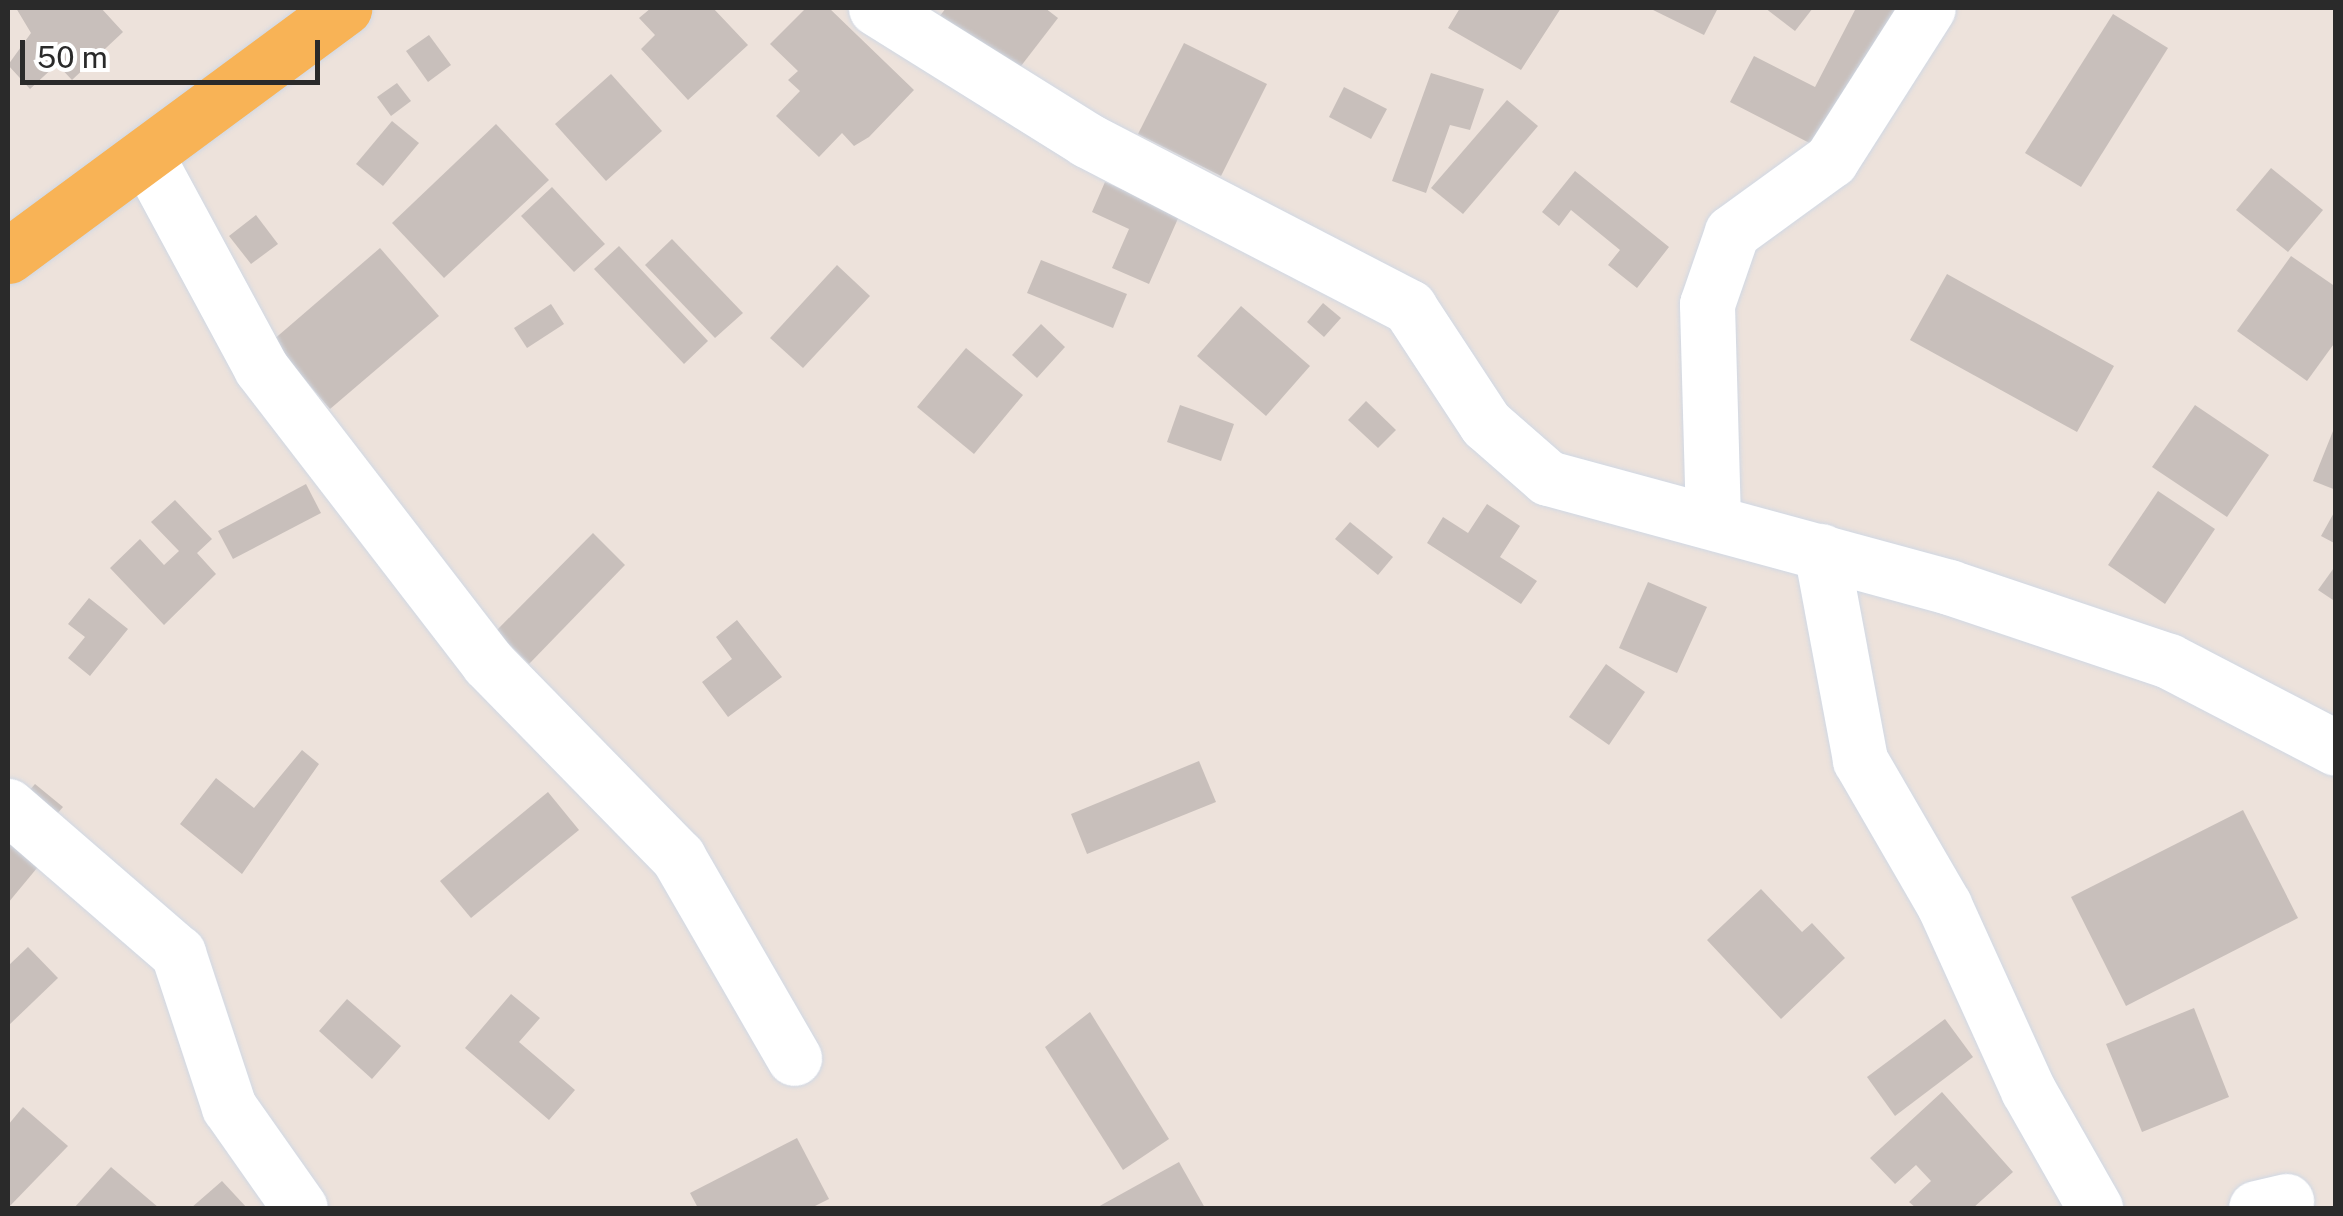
<!DOCTYPE html>
<style>
body{margin:0}
#map{position:relative;width:2343px;height:1216px;overflow:hidden;background:#ede2db;font-family:"Public Sans",sans-serif}
div>[style]{position:absolute}
[style*='--x']{left:calc(var(--x)*1px);top:calc(var(--y)*1px);width:calc(var(--w)*1px);rotate:calc(var(--a)*1deg)}
.building>*{inset:0;background:#c8bfbb}
.roads{filter:drop-shadow(0 0 2px #d0d8e4) drop-shadow(0 0 2px #d0d8e4)}
.minor>*{height:55px;margin:-27.5px;padding:0 27.5px;transform-origin:27.5px;border-radius:27.5px;background:#fff}
.major>*{height:55px;margin:-27.5px;padding:0 27.5px;transform-origin:27.5px;border-radius:27.5px;background:#f8b356}
span{translate:-50% -50%;white-space:nowrap;text-align:center;line-height:1.15;-webkit-text-stroke:10px #fff;paint-order:stroke}
.frame{position:absolute;inset:0;border:10px solid #2a2a2a;pointer-events:none}
.scale{position:absolute;left:20px;top:40px;width:300px;height:45px;box-sizing:border-box;border:5px solid #2a2a2a;border-top:0;padding-left:12px;font-size:30px;line-height:35px;white-space:nowrap;color:#2a2a2a;-webkit-text-stroke:8px #fff;paint-order:stroke}
</style>
<div id="map">
<div class="building">
<div style="clip-path:polygon(16px 8px,101px 8px,123px 32px,72px 80px,57px 64px,30px 89px,8px 65px,31px 33px)"></div>
<div style="clip-path:polygon(651px 8px,713px 8px,748px 45px,688px 100px,641px 49px,655px 35px,639px 18px)"></div>
<div style="clip-path:polygon(806px 8px,829px 8px,914px 90px,869px 137px,854px 146px,842px 133px,819px 157px,776px 116px,800px 91px,788px 80px,798px 71px,770px 44px)"></div>
<div style="clip-path:polygon(946px 8px,1045px 8px,1058px 18px,1011px 79px,936px 21px)"></div>
<div style="clip-path:polygon(1460px 8px,1517px 10px,1561px 8px,1521px 70px,1448px 28px)"></div>
<div style="clip-path:polygon(1649px 8px,1718px 8px,1704px 35px)"></div>
<div style="clip-path:polygon(1765px 8px,1813px 8px,1795px 31px)"></div>
<div style="clip-path:polygon(1856px 8px,1902px 8px,1827px 152px,1730px 102px,1754px 56px,1815px 87px)"></div>
<div style="clip-path:polygon(2113px 14px,2168px 48px,2081px 187px,2025px 153px)"></div>
<div style="clip-path:polygon(429px 35px,451px 65px,428px 82px,406px 51px)"></div>
<div style="clip-path:polygon(1184px 43px,1267px 84px,1221px 176px,1138px 134px)"></div>
<div style="clip-path:polygon(1431px 73px,1484px 89px,1470px 130px,1450px 125px,1426px 193px,1392px 181px)"></div>
<div style="clip-path:polygon(611px 74px,662px 131px,606px 181px,555px 124px)"></div>
<div style="clip-path:polygon(397px 83px,411px 101px,391px 116px,377px 97px)"></div>
<div style="clip-path:polygon(1344px 87px,1387px 109px,1371px 139px,1329px 117px)"></div>
<div style="clip-path:polygon(1507px 100px,1538px 126px,1463px 214px,1431px 188px)"></div>
<div style="clip-path:polygon(392px 121px,419px 143px,383px 186px,356px 164px)"></div>
<div style="clip-path:polygon(496px 124px,549px 180px,444px 278px,392px 223px)"></div>
<div style="clip-path:polygon(2271px 168px,2323px 210px,2288px 252px,2236px 210px)"></div>
<div style="clip-path:polygon(1575px 171px,1669px 247px,1637px 288px,1608px 265px,1620px 250px,1571px 210px,1559px 226px,1542px 212px)"></div>
<div style="clip-path:polygon(1105px 182px,1180px 214px,1149px 284px,1112px 268px,1129px 229px,1092px 212px)"></div>
<div style="clip-path:polygon(552px 187px,605px 244px,574px 272px,521px 216px)"></div>
<div style="clip-path:polygon(256px 215px,278px 244px,251px 264px,229px 236px)"></div>
<div style="clip-path:polygon(672px 239px,743px 313px,715px 338px,645px 265px)"></div>
<div style="clip-path:polygon(619px 246px,708px 341px,684px 364px,594px 269px)"></div>
<div style="clip-path:polygon(380px 248px,439px 316px,330px 409px,272px 341px)"></div>
<div style="clip-path:polygon(2291px 256px,2336px 287px,2336px 341px,2307px 381px,2237px 331px)"></div>
<div style="clip-path:polygon(1041px 260px,1127px 294px,1113px 328px,1027px 293px)"></div>
<div style="clip-path:polygon(837px 265px,870px 296px,803px 368px,770px 338px)"></div>
<div style="clip-path:polygon(1947px 274px,2114px 366px,2077px 432px,1910px 340px)"></div>
<div style="clip-path:polygon(1323px 303px,1341px 318px,1324px 337px,1307px 322px)"></div>
<div style="clip-path:polygon(551px 304px,564px 324px,527px 348px,514px 328px)"></div>
<div style="clip-path:polygon(1241px 306px,1310px 366px,1266px 416px,1197px 356px)"></div>
<div style="clip-path:polygon(1041px 324px,1065px 347px,1037px 378px,1012px 355px)"></div>
<div style="clip-path:polygon(966px 348px,1023px 395px,974px 454px,917px 407px)"></div>
<div style="clip-path:polygon(1366px 401px,1396px 430px,1378px 448px,1348px 420px)"></div>
<div style="clip-path:polygon(1180px 405px,1234px 424px,1221px 461px,1167px 442px)"></div>
<div style="clip-path:polygon(2195px 405px,2269px 455px,2227px 517px,2152px 467px)"></div>
<div style="clip-path:polygon(2335px 426px,2336px 426px,2336px 490px,2313px 481px)"></div>
<div style="clip-path:polygon(306px 484px,321px 513px,233px 559px,218px 531px)"></div>
<div style="clip-path:polygon(2158px 491px,2215px 529px,2165px 604px,2108px 565px)"></div>
<div style="clip-path:polygon(175px 500px,212px 539px,197px 553px,216px 574px,164px 625px,110px 568px,140px 539px,164px 565px,179px 551px,151px 522px)"></div>
<div style="clip-path:polygon(1487px 504px,1520px 526px,1500px 557px,1537px 581px,1521px 604px,1427px 543px,1443px 517px,1468px 533px)"></div>
<div style="clip-path:polygon(2336px 509px,2336px 544px,2321px 536px)"></div>
<div style="clip-path:polygon(1350px 522px,1393px 557px,1378px 575px,1335px 539px)"></div>
<div style="clip-path:polygon(593px 533px,625px 565px,529px 664px,496px 631px)"></div>
<div style="clip-path:polygon(2336px 565px,2336px 602px,2318px 590px)"></div>
<div style="clip-path:polygon(1648px 582px,1707px 607px,1677px 673px,1619px 648px)"></div>
<div style="clip-path:polygon(89px 598px,128px 629px,90px 676px,68px 658px,85px 637px,68px 624px)"></div>
<div style="clip-path:polygon(737px 620px,782px 677px,728px 717px,702px 682px,732px 659px,716px 637px)"></div>
<div style="clip-path:polygon(1606px 664px,1645px 692px,1609px 745px,1569px 717px)"></div>
<div style="clip-path:polygon(302px 750px,319px 764px,242px 874px,180px 824px,216px 778px,254px 808px)"></div>
<div style="clip-path:polygon(1199px 761px,1216px 802px,1087px 854px,1071px 814px)"></div>
<div style="clip-path:polygon(35px 784px,63px 807px,49px 823px,21px 800px)"></div>
<div style="clip-path:polygon(548px 792px,579px 830px,471px 918px,440px 881px)"></div>
<div style="clip-path:polygon(2243px 810px,2298px 918px,2126px 1006px,2071px 897px)"></div>
<div style="clip-path:polygon(8px 832px,42px 862px,8px 903px)"></div>
<div style="clip-path:polygon(1761px 889px,1802px 932px,1812px 923px,1845px 958px,1781px 1019px,1707px 940px)"></div>
<div style="clip-path:polygon(28px 947px,58px 978px,8px 1026px,8px 966px)"></div>
<div style="clip-path:polygon(511px 994px,540px 1018px,519px 1042px,575px 1090px,549px 1120px,465px 1048px)"></div>
<div style="clip-path:polygon(347px 999px,401px 1046px,372px 1079px,319px 1031px)"></div>
<div style="clip-path:polygon(2194px 1008px,2229px 1097px,2142px 1132px,2106px 1044px)"></div>
<div style="clip-path:polygon(1090px 1012px,1169px 1139px,1123px 1170px,1045px 1047px)"></div>
<div style="clip-path:polygon(1945px 1019px,1973px 1057px,1895px 1116px,1867px 1077px)"></div>
<div style="clip-path:polygon(1942px 1092px,2013px 1172px,1973px 1208px,1916px 1208px,1909px 1202px,1931px 1181px,1916px 1165px,1895px 1184px,1870px 1158px)"></div>
<div style="clip-path:polygon(23px 1107px,68px 1146px,8px 1208px,8px 1125px)"></div>
<div style="clip-path:polygon(797px 1138px,829px 1199px,811px 1208px,698px 1208px,690px 1193px)"></div>
<div style="clip-path:polygon(1179px 1162px,1205px 1208px,1096px 1208px)"></div>
<div style="clip-path:polygon(111px 1167px,159px 1208px,74px 1208px)"></div>
<div style="clip-path:polygon(222px 1181px,247px 1208px,191px 1208px)"></div>
</div>
<div class="roads">
<div class="minor">
<div style="--x:876;--y:8;--w:249;--a:32"></div>
<div style="--x:1087;--y:140;--w:363;--a:27.4"></div>
<div style="--x:1409;--y:307;--w:140;--a:56.7"></div>
<div style="--x:1486;--y:424;--w:82;--a:41.1"></div>
<div style="--x:1548;--y:478;--w:416;--a:15.2"></div>
<div style="--x:1949;--y:587;--w:232;--a:18.6"></div>
<div style="--x:2169;--y:661;--w:188;--a:27.5"></div>
<div style="--x:147;--y:157;--w:240;--a:61.6"></div>
<div style="--x:261;--y:368;--w:372;--a:52.4"></div>
<div style="--x:488;--y:663;--w:272;--a:45.6"></div>
<div style="--x:678;--y:857;--w:232;--a:60"></div>
<div style="--x:1713;--y:520;--w:216;--a:-91.6"></div>
<div style="--x:1707;--y:304;--w:76;--a:-70.9"></div>
<div style="--x:1732;--y:232;--w:122;--a:-36"></div>
<div style="--x:1831;--y:160;--w:180;--a:-57.5"></div>
<div style="--x:1821;--y:551;--w:213;--a:79.4"></div>
<div style="--x:1860;--y:760;--w:168;--a:59.9"></div>
<div style="--x:1944;--y:905;--w:203;--a:65.6"></div>
<div style="--x:2028;--y:1090;--w:136;--a:60.4"></div>
<div style="--x:8;--y:806;--w:225;--a:40.9"></div>
<div style="--x:178;--y:953;--w:162;--a:71.7"></div>
<div style="--x:229;--y:1107;--w:123;--a:54.9"></div>
<div style="--x:2256;--y:1208;--w:31;--a:-13"></div>
</div>
<div class="major">
<div style="--x:8;--y:256;--w:418;--a:-36.4"></div>
</div>
</div>
<div class="frame"></div>
<div class="scale">50 m</div>
</div>
